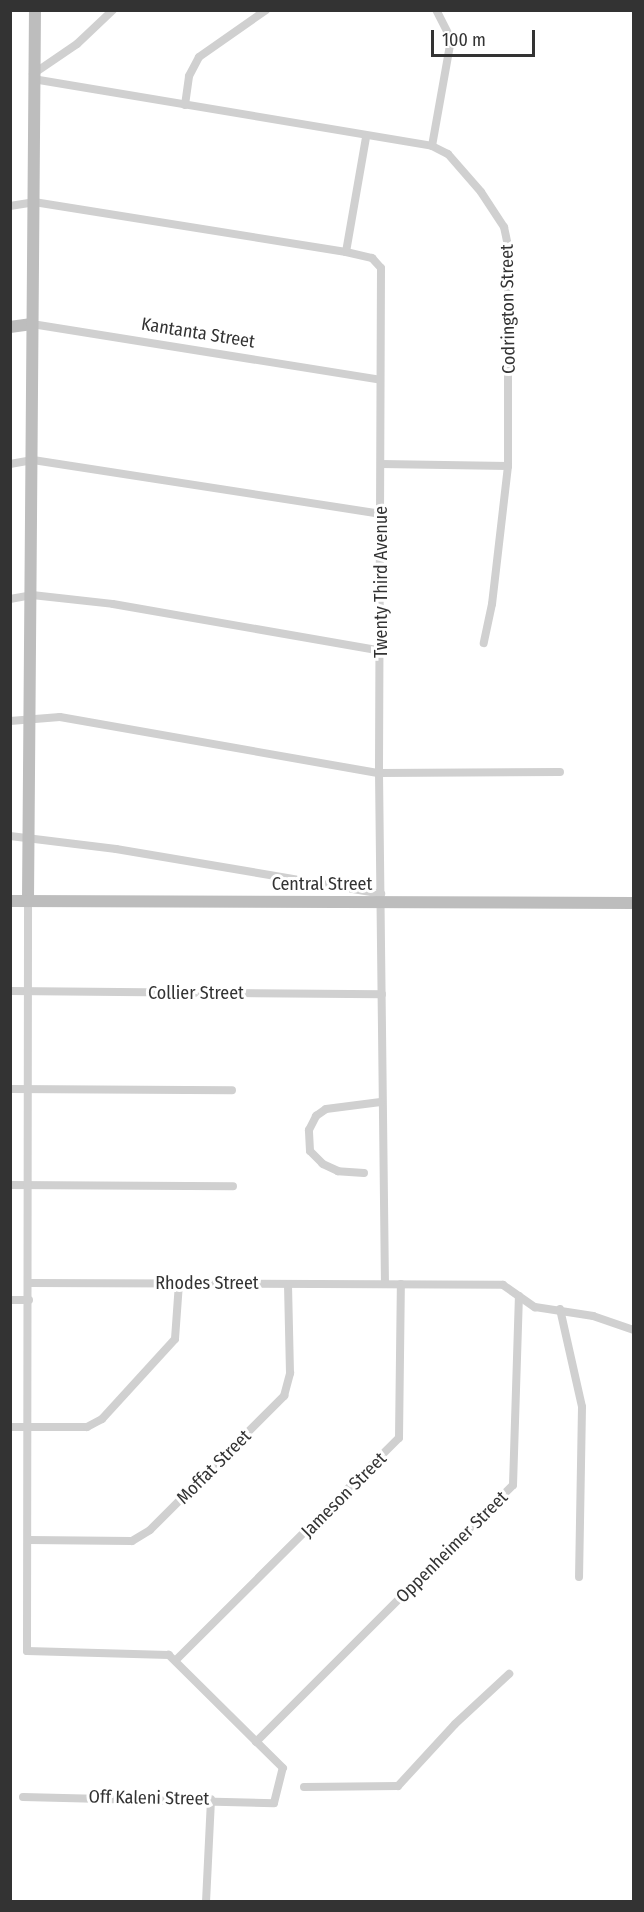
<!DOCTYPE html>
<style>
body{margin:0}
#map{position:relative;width:644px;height:1912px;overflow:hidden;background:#fff;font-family:"Fira Sans Condensed",sans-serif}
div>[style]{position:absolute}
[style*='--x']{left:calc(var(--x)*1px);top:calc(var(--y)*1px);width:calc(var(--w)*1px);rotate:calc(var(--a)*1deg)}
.stream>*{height:2px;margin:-1px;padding:0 1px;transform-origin:1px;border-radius:1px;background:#cfe2ee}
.street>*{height:8px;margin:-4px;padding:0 4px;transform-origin:4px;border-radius:4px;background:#d0d0d0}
.secondary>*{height:12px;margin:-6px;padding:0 6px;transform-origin:6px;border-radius:6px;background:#bdbdbd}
span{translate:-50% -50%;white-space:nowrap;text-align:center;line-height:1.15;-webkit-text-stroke:6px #fff;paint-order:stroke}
.street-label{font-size:18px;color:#333}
.frame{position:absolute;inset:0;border:12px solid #333;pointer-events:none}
.scale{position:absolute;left:431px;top:30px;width:104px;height:27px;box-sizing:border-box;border:3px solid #333;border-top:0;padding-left:8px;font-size:18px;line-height:21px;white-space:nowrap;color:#333;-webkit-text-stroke:4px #fff;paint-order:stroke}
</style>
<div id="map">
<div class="stream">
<div style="--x:631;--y:10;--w:4;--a:45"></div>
</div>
<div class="street">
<div style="--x:33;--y:74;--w:53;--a:-34.3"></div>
<div style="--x:77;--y:44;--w:50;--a:-43.4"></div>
<div style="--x:33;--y:79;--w:405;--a:9.5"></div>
<div style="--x:432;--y:146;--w:18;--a:27"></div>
<div style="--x:448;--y:154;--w:50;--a:49"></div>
<div style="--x:481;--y:192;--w:42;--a:56.7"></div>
<div style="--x:504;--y:227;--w:19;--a:78"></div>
<div style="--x:508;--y:246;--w:220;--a:90"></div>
<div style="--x:508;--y:466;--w:139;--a:96.6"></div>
<div style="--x:492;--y:604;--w:40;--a:102"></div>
<div style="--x:185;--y:105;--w:29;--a:-82"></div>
<div style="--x:189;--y:76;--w:21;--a:-62"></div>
<div style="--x:199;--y:57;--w:82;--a:-35"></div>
<div style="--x:432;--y:146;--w:109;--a:-79.9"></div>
<div style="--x:451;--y:39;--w:33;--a:-117"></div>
<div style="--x:10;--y:206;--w:24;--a:-9"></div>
<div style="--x:34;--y:202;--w:316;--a:9.1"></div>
<div style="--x:346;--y:252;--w:27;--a:13"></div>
<div style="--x:372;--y:258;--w:13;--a:48"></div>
<div style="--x:381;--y:268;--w:505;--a:90.23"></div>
<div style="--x:379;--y:773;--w:511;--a:89.33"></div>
<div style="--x:346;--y:252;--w:117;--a:-80.1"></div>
<div style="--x:32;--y:324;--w:352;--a:9.1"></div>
<div style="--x:10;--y:464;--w:23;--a:-10"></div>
<div style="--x:33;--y:460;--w:351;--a:8.8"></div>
<div style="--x:381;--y:464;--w:127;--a:0.9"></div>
<div style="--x:10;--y:599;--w:22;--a:-10"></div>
<div style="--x:32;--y:595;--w:81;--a:6.3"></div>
<div style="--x:113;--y:604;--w:272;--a:9.9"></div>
<div style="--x:10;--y:721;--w:50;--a:-4.6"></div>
<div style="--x:60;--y:717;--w:324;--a:10"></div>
<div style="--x:379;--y:773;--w:181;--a:-0.3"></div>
<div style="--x:10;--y:836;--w:107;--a:7"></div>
<div style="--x:116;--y:849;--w:269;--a:9.6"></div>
<div style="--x:10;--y:991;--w:372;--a:0.5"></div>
<div style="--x:10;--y:1089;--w:222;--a:0.3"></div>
<div style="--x:364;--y:1173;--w:26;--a:-176"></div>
<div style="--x:338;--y:1171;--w:17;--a:-155"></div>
<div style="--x:323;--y:1164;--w:18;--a:-135"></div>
<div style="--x:310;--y:1151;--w:21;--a:-93"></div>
<div style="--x:309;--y:1130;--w:16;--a:-63"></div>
<div style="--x:316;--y:1116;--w:12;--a:-35"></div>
<div style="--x:326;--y:1109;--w:55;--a:-7.3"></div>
<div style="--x:10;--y:1185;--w:223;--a:0.3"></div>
<div style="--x:29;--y:1283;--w:474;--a:0.2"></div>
<div style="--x:503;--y:1285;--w:39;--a:35"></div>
<div style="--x:535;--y:1307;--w:59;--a:8.8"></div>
<div style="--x:593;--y:1316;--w:43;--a:18.9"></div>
<div style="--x:10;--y:1300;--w:19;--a:0"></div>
<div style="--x:560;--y:1309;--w:100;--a:77.3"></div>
<div style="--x:582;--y:1407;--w:170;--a:91"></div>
<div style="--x:10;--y:1427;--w:77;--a:0"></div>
<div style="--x:87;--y:1427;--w:17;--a:-28"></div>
<div style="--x:102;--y:1419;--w:108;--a:-47.6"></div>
<div style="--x:175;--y:1339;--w:56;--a:-85.9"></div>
<div style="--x:29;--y:1540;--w:103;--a:0.6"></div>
<div style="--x:132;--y:1541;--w:21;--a:-31"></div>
<div style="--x:150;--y:1530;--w:190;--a:-45"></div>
<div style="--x:284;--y:1396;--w:24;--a:-75"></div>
<div style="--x:290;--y:1373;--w:89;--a:-91.3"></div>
<div style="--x:177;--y:1659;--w:313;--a:-44.9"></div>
<div style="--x:399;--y:1438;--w:154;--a:-89.3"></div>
<div style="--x:256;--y:1742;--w:363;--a:-45"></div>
<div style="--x:513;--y:1485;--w:189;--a:-88.2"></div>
<div style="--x:304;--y:1787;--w:94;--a:-0.6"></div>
<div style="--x:398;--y:1786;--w:84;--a:-47.4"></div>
<div style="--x:455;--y:1724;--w:74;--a:-42.8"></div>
<div style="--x:23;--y:1797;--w:251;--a:1.4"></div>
<div style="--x:274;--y:1803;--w:36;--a:-76"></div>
<div style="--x:283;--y:1768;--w:161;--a:-135.3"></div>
<div style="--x:169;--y:1655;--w:142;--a:-178.4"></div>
<div style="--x:27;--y:1651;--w:751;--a:-89.92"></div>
<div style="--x:206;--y:1902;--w:103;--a:-87.2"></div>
</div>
<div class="secondary">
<div style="--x:10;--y:327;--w:22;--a:-8"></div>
<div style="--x:28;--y:900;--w:890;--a:-89.55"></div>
<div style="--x:10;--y:901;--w:624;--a:0.18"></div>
</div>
<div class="street-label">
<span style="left:508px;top:309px;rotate:-91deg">Codrington Street</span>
<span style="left:198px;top:333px;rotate:9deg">Kantanta Street</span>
<span style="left:381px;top:582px;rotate:-90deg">Twenty Third Avenue</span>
<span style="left:322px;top:884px">Central Street</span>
<span style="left:196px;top:993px">Collier Street</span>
<span style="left:207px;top:1283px">Rhodes Street</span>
<span style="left:214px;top:1467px;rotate:-45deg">Moffat Street</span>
<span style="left:344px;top:1495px;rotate:-45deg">Jameson Street</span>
<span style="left:452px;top:1547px;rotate:-45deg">Oppenheimer Street</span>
<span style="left:149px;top:1798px;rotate:1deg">Off Kaleni Street</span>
</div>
<div class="frame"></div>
<div class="scale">100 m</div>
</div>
